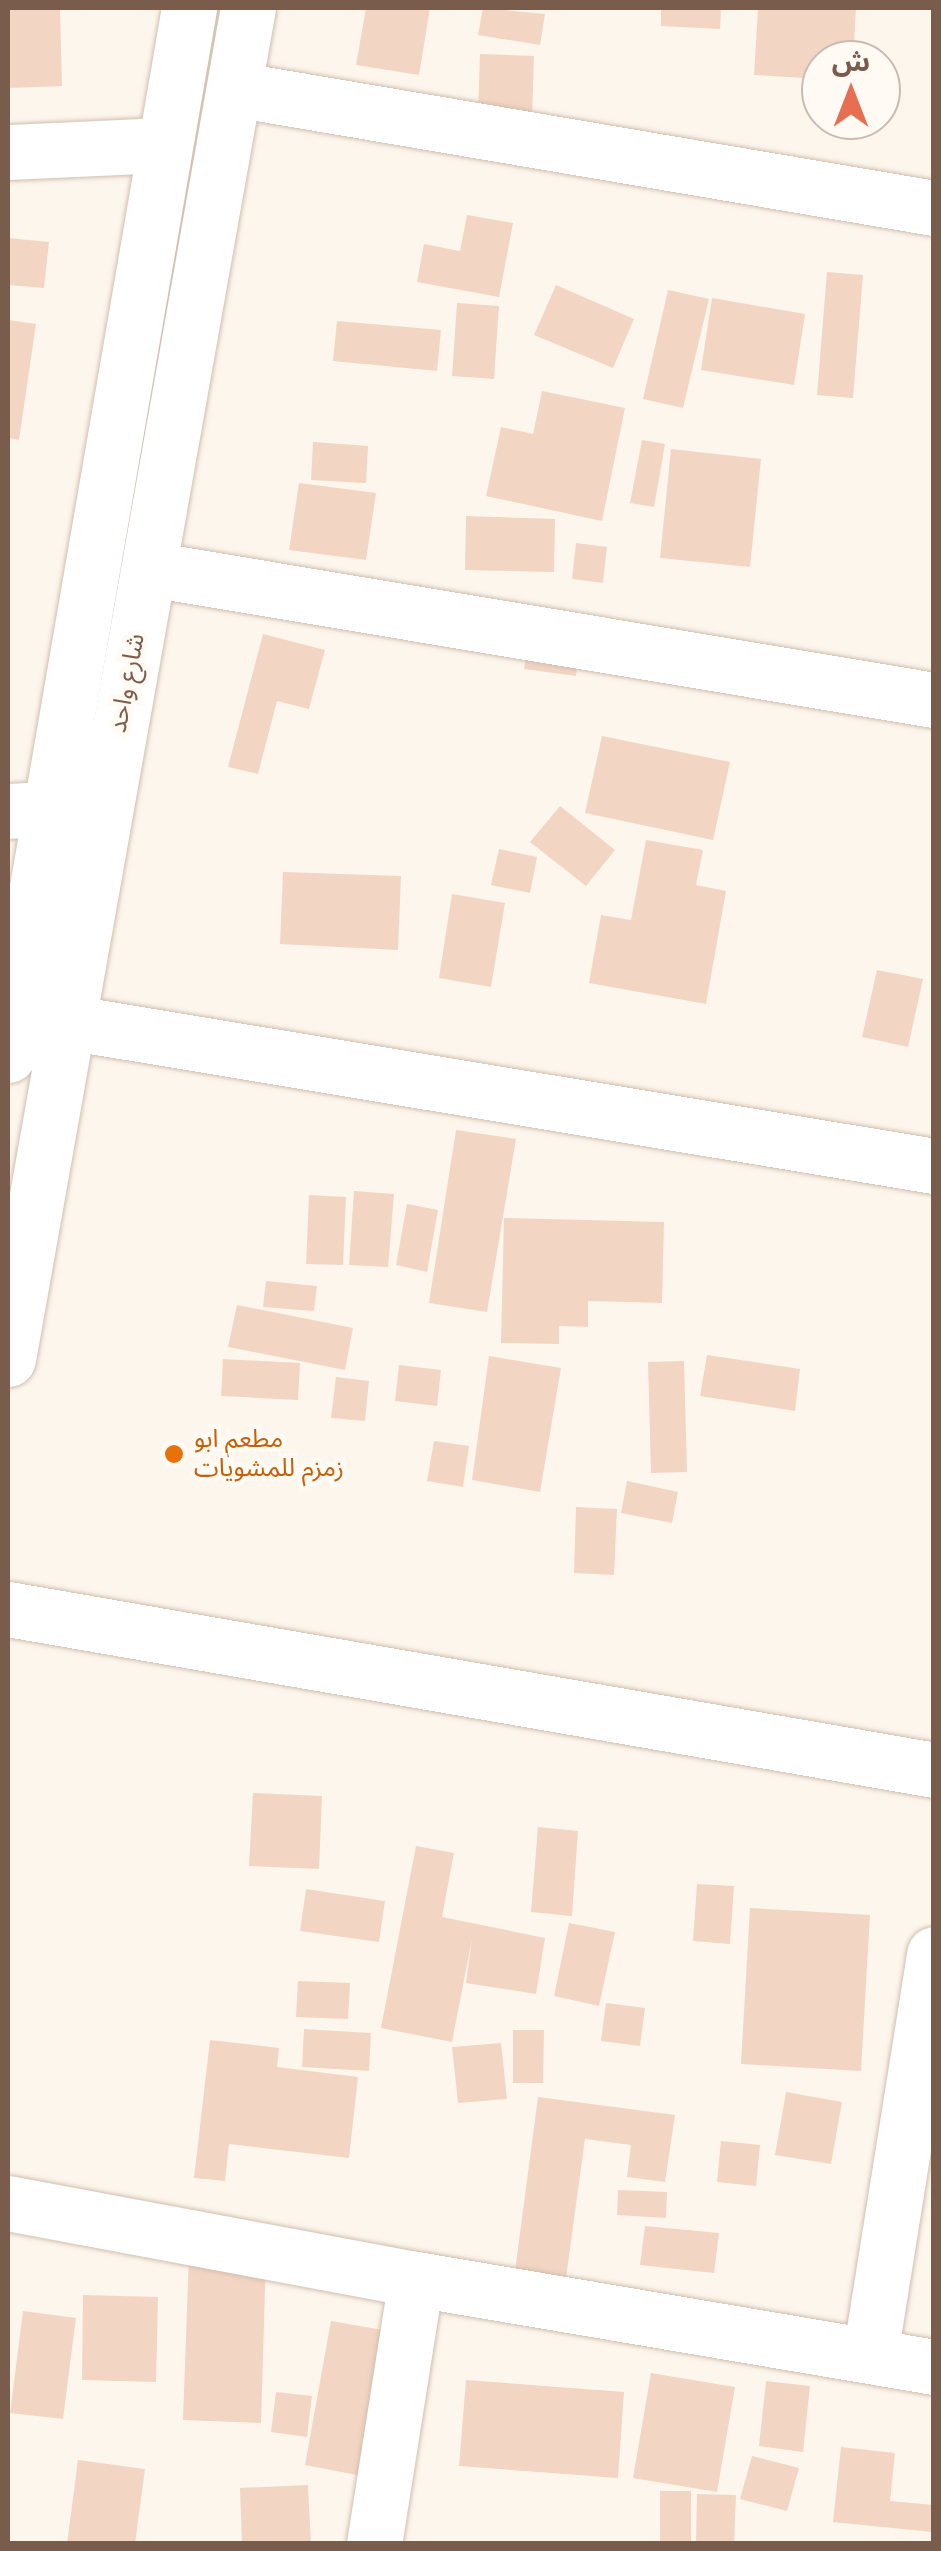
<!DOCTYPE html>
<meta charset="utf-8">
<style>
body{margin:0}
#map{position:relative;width:941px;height:2551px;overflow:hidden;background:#fdf6ec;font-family:"Fira Sans","Noto Sans Arabic",sans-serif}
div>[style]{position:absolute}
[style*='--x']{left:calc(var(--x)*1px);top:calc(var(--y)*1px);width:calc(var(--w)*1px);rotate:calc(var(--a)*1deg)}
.building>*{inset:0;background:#f3d5c3}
.roads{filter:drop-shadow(0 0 2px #d1beb0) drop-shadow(0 0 2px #d1beb0)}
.street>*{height:55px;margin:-27.5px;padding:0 27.5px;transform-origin:27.5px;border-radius:27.5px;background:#fff}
.secondary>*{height:55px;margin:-27.5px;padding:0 27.5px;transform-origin:27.5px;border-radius:27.5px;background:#fff}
.dots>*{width:28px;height:28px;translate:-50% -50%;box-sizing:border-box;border:5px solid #fffaf3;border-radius:50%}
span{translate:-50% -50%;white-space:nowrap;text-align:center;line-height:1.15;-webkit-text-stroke:10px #fffaf3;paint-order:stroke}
.street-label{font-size:25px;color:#7a5c4d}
.food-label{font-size:25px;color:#c56008}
.left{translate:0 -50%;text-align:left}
.frame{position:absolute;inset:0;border:10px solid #7a5c4d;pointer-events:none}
.north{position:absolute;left:801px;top:40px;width:100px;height:100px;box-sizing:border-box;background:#fffaf3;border:2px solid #cabbb1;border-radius:50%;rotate:0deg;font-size:28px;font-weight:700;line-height:40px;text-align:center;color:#7a5c4d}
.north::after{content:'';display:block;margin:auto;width:35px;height:45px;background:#e76f51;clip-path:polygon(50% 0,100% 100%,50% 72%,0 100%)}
</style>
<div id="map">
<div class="building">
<div style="clip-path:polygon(60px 8px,62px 86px,8px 88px,8px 10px)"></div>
<div style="clip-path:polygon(366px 8px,430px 8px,419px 75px,356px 65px)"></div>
<div style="clip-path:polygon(483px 8px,545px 14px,540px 45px,478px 35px)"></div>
<div style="clip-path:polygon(661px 8px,721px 8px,720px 29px,661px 26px)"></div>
<div style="clip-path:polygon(758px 8px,856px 8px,853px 60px,821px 60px,821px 79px,754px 75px)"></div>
<div style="clip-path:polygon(480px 54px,534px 56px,532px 119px,478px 117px)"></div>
<div style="clip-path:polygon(467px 215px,513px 223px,499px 297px,417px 282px,424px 244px,460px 251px)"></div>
<div style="clip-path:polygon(8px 238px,49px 242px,44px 288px,8px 285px)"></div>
<div style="clip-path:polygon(827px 272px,863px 275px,853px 398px,817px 395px)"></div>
<div style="clip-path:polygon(556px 285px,634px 319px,613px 368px,534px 335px)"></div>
<div style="clip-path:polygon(668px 290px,709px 299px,683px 408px,643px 399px)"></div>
<div style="clip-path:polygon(712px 298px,805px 314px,794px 385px,701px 370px)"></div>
<div style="clip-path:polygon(457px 303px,499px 306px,494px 379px,452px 376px)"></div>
<div style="clip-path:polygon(8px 320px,36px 324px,19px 440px,8px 438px)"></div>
<div style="clip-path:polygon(337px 321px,441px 330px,437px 371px,333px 361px)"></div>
<div style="clip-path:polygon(542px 391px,625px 408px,602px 521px,486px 496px,501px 427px,533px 434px)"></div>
<div style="clip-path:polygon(642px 440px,665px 444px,654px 507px,630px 503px)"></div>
<div style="clip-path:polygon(313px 442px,368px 446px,366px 483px,311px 480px)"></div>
<div style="clip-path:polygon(671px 449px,761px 459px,750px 567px,660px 558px)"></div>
<div style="clip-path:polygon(299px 483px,376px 493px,366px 560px,289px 550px)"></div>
<div style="clip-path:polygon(466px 516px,555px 519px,554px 572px,465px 570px)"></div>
<div style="clip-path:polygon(576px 543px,607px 547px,603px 583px,572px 579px)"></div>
<div style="clip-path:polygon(263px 634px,325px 650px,309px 709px,277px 701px,258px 774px,228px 767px)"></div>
<div style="clip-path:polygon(529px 636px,581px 643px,576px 676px,524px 669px)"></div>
<div style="clip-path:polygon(602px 736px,730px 762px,713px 840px,585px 813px)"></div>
<div style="clip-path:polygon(560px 806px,615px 850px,586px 886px,530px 842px)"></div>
<div style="clip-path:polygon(646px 840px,703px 850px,696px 885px,726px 891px,706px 1004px,589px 983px,601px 915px,631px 920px)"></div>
<div style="clip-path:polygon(499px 849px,537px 857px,530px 893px,491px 885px)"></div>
<div style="clip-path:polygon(283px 872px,401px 876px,398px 950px,280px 944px)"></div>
<div style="clip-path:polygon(452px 894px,505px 903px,491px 987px,439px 978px)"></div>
<div style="clip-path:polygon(877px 970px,923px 979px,908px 1047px,862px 1037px)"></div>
<div style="clip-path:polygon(456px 1130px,516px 1139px,487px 1312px,429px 1303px)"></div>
<div style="clip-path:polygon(354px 1191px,394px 1194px,388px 1267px,349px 1265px)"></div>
<div style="clip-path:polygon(309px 1195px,346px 1197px,343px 1265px,306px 1264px)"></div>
<div style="clip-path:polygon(407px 1204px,438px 1210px,427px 1272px,396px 1265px)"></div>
<div style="clip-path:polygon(504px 1218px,664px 1222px,662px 1303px,588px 1301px,588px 1327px,559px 1326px,559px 1344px,501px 1343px)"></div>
<div style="clip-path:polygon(266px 1281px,317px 1286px,314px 1311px,263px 1307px)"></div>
<div style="clip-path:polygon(237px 1305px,353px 1328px,345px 1370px,228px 1347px)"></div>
<div style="clip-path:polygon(707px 1355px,800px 1369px,795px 1411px,700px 1396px)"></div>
<div style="clip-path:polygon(489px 1356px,561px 1368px,540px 1492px,472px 1480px)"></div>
<div style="clip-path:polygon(223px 1359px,300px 1363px,298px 1400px,221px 1396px)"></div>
<div style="clip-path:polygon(684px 1361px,687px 1472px,651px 1473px,648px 1362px)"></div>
<div style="clip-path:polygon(399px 1365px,441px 1370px,437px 1406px,395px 1401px)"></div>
<div style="clip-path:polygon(336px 1377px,369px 1381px,365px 1421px,331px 1418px)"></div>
<div style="clip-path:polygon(434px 1441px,469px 1446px,463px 1487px,427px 1481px)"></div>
<div style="clip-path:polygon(627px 1481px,678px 1492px,672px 1523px,621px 1513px)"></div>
<div style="clip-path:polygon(576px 1507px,617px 1509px,614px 1575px,574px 1573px)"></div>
<div style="clip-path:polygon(253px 1793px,322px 1796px,319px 1869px,249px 1866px)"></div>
<div style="clip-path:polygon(538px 1827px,578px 1831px,572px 1916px,531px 1912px)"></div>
<div style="clip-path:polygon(416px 1846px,454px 1853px,442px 1917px,545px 1938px,536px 1994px,466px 1983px,472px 1939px,452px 2042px,381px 2028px)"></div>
<div style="clip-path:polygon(697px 1884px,734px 1886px,730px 1944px,693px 1941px)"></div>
<div style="clip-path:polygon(306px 1889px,385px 1901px,379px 1942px,300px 1931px)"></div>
<div style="clip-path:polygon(750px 1908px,870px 1915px,861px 2071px,741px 2064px)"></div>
<div style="clip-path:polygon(569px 1923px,615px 1932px,599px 2006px,554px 1996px)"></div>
<div style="clip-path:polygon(298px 1981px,350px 1983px,348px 2019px,296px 2017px)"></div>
<div style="clip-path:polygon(606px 2003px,645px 2008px,640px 2046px,601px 2041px)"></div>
<div style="clip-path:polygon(304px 2029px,371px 2033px,369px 2071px,302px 2067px)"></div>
<div style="clip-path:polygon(513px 2030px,544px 2030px,543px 2083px,513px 2083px)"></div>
<div style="clip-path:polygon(210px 2040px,279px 2048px,277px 2067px,358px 2077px,349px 2158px,229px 2144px,225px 2181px,194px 2178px)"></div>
<div style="clip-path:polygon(501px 2043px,507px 2099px,458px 2103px,452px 2047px)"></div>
<div style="clip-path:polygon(786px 2092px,842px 2102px,831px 2164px,775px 2155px)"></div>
<div style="clip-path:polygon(538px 2097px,675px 2115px,665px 2182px,627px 2177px,631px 2145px,585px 2139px,566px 2278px,515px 2271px)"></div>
<div style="clip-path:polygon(721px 2141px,760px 2145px,756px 2186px,717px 2182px)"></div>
<div style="clip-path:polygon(618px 2190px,667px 2192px,666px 2218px,617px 2215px)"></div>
<div style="clip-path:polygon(645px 2226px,719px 2233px,714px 2273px,640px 2265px)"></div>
<div style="clip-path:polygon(189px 2253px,266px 2255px,261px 2423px,183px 2420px)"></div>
<div style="clip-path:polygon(83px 2295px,158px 2297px,156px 2382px,82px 2380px)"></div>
<div style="clip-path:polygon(23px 2311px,76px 2318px,63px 2419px,10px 2413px)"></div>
<div style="clip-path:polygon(331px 2321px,394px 2332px,367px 2477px,305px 2465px)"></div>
<div style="clip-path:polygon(651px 2373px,735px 2387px,717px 2492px,633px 2478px)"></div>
<div style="clip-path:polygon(466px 2380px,624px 2392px,618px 2478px,459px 2466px)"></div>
<div style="clip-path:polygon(766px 2381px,810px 2386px,803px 2452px,759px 2446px)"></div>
<div style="clip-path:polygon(276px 2392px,312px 2396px,307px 2437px,271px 2432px)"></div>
<div style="clip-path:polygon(841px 2447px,895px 2453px,890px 2501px,934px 2505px,932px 2532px,833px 2522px)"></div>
<div style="clip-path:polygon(752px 2456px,799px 2468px,787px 2511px,740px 2499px)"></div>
<div style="clip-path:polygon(78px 2460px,145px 2469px,135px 2544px,67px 2544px)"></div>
<div style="clip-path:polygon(308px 2485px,311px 2544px,242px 2544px,240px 2488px)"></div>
<div style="clip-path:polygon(660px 2491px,691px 2491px,691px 2543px,660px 2543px)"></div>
<div style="clip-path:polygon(697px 2494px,736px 2495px,734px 2544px,696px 2543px)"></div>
</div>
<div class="roads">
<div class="street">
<div style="--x:234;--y:89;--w:710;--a:9.65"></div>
<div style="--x:8;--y:152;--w:156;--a:-2.6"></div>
<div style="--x:150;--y:569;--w:795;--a:9.49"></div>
<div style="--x:8;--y:811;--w:40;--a:-2.9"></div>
<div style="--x:67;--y:1022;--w:879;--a:9.43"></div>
<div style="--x:8;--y:2203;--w:415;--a:10.6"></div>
<div style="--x:416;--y:2279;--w:525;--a:9.64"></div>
<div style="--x:870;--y:2355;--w:406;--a:-80.9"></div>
<div style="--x:374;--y:2544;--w:268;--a:-81"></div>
</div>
<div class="secondary">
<div style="--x:8;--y:1055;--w:1063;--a:-80.19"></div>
<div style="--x:8;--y:1359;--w:1372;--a:-79.93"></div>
<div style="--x:8;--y:1609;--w:940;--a:9.86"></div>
</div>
</div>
<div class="dots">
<div style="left:174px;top:1454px;background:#e8710a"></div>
</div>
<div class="street-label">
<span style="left:127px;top:683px;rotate:-79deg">شارع واحد</span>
</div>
<div class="food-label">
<span class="left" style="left:194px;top:1454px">مطعم ابو<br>زمزم للمشويات</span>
</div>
<div class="frame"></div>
<div class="north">ش</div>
</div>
